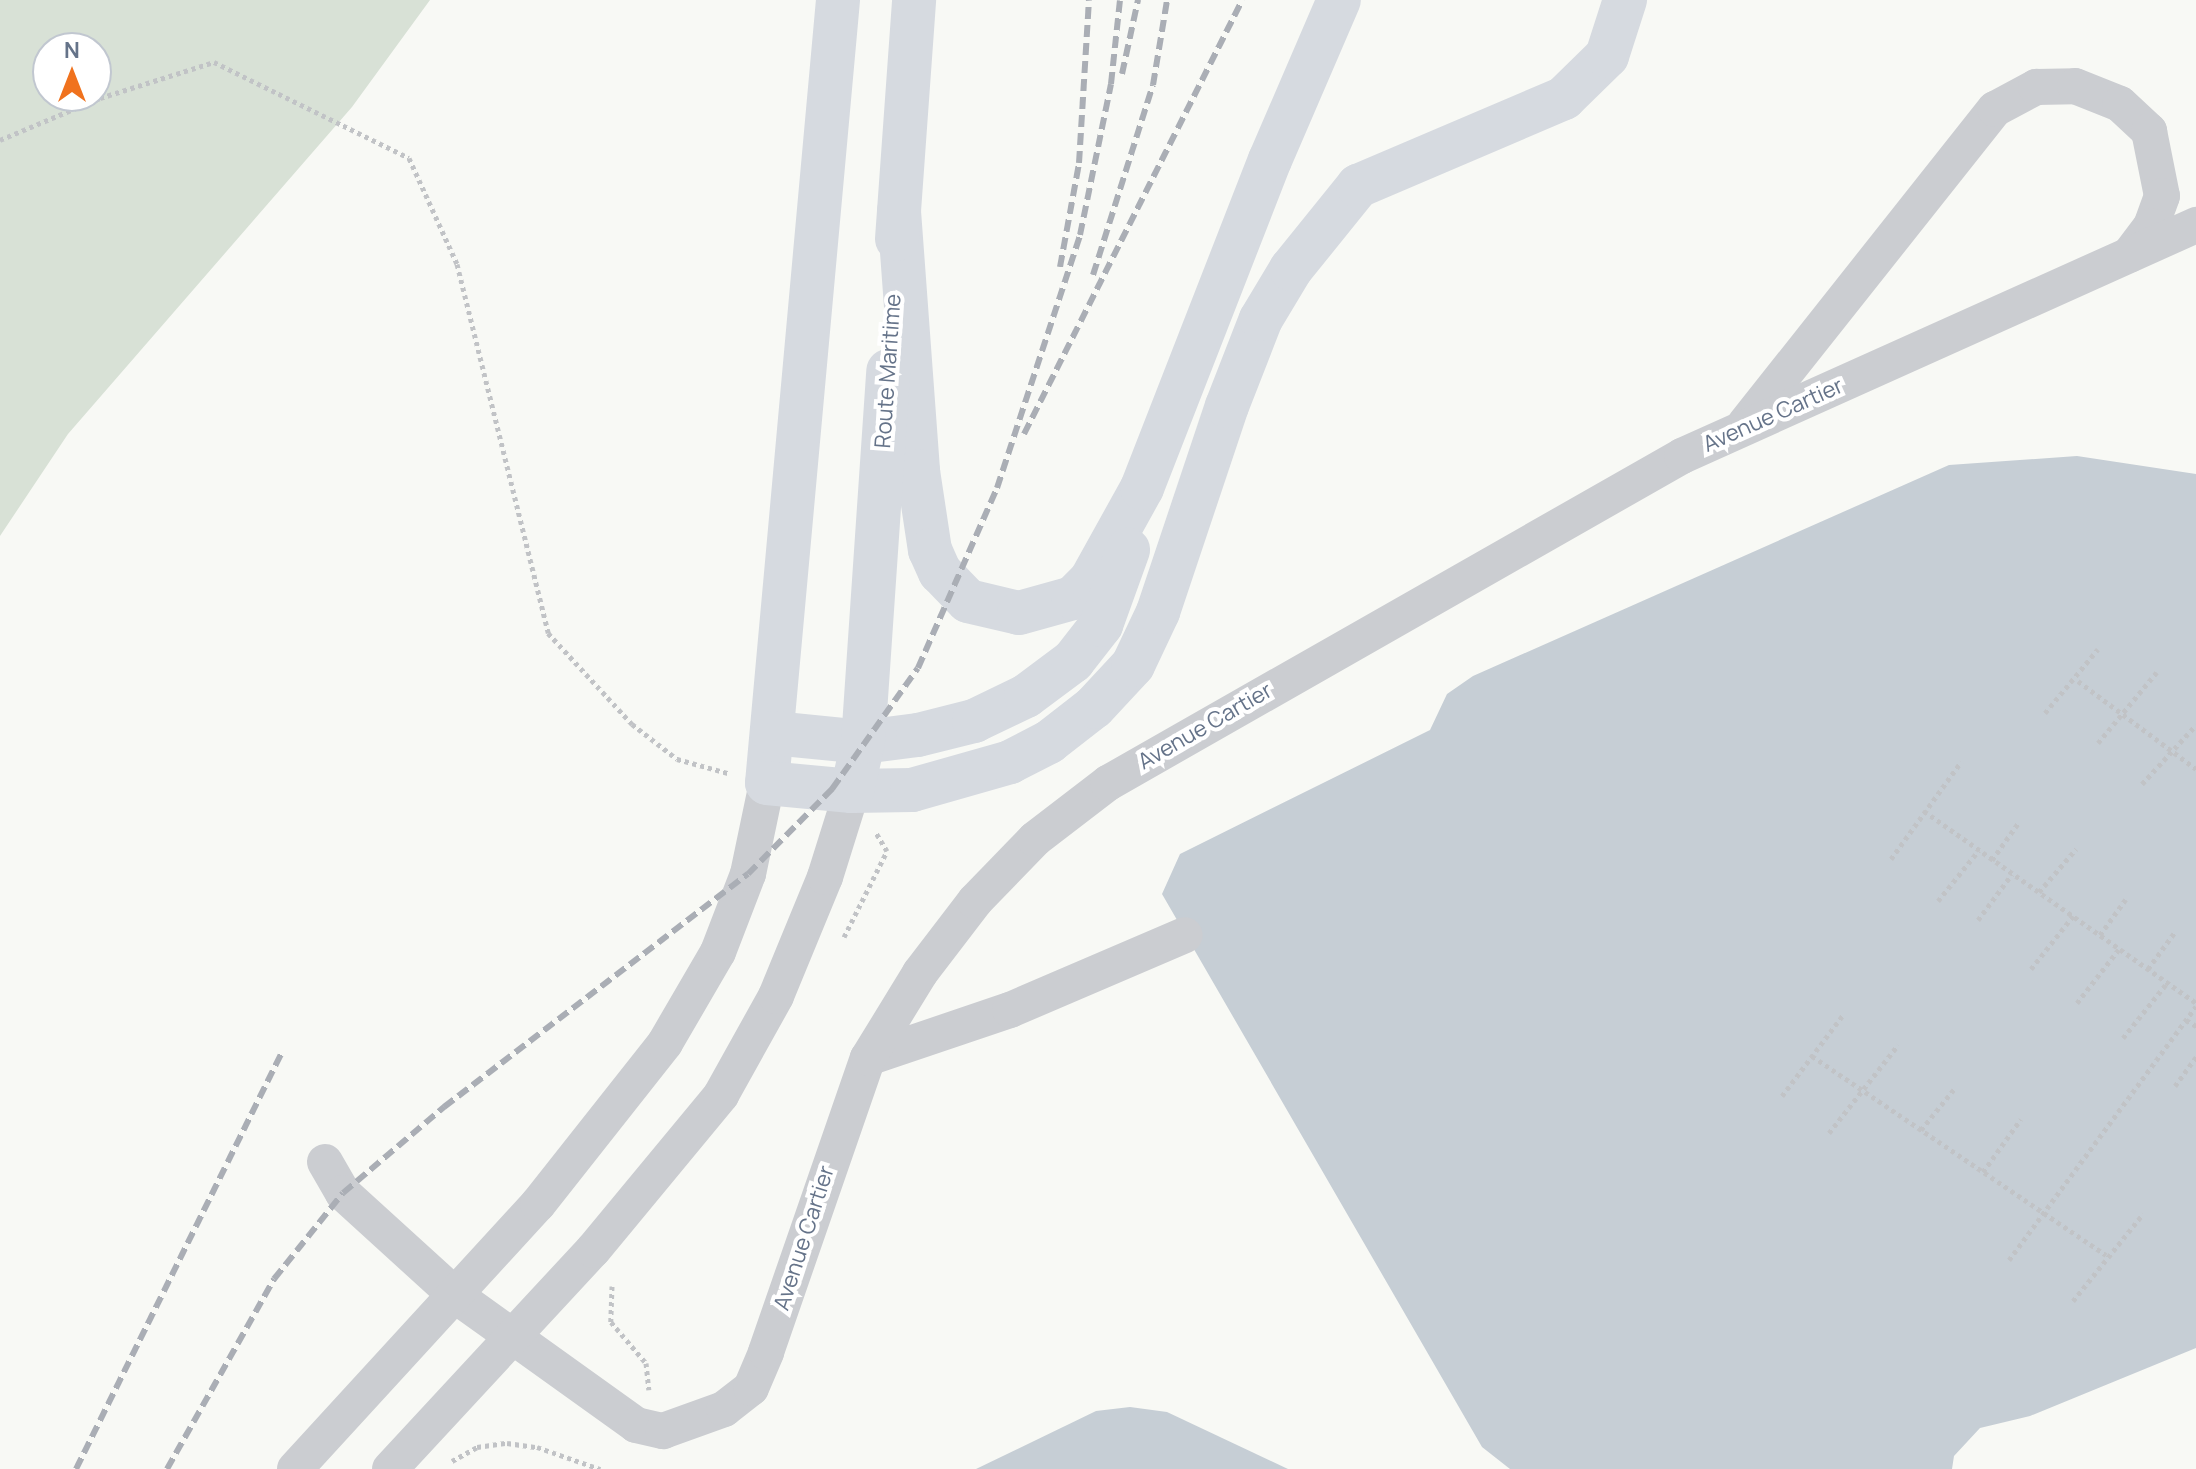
<!DOCTYPE html>
<style>
body{margin:0}
#map{position:relative;width:2196px;height:1469px;overflow:hidden;background:#f8f9f5;font-family:Manrope,sans-serif}
div>[style]{position:absolute}
[style*='--x']{left:calc(var(--x)*1px);top:calc(var(--y)*1px);width:calc(var(--w)*1px);rotate:calc(var(--a)*1deg)}
.green>*{inset:0;background:#d8e1d6}
.water>*{inset:0;background:#c6ced5}
.path>*{height:5px;margin-top:-2.5px;transform-origin:0;background:repeating-linear-gradient(90deg,#c1c3c6 0 4px,transparent 0 8px)}
.minor>*{height:36px;margin:-18px;padding:0 18px;transform-origin:18px;border-radius:18px;background:#cbcdd1}
.major>*{height:44px;margin:-22px;padding:0 22px;transform-origin:22px;border-radius:22px;background:#d6dae0}
.rail>*{height:6px;margin-top:-3px;transform-origin:0;background:repeating-linear-gradient(90deg,#aaaeb5 0 12px,transparent 0 18px)}
span{translate:-50% -50%;white-space:nowrap;text-align:center;line-height:1.15;-webkit-text-stroke:8px #fff;paint-order:stroke}
.street-label{font-size:22px;color:#657389}
.north{position:absolute;left:32px;top:32px;width:80px;height:80px;box-sizing:border-box;background:#fff;border:2px solid #c1c7d0;border-radius:50%;rotate:0deg;font-size:22px;font-weight:700;line-height:32px;text-align:center;color:#657389}
.north::after{content:'';display:block;margin:auto;width:28px;height:36px;background:#f0721e;clip-path:polygon(50% 0,100% 100%,50% 72%,0 100%)}
</style>
<div id="map">
<div class="green">
<div style="clip-path:polygon(evenodd,0 0,430px 0,352px 107px,68px 434px,0 536px,0 0,96px 48px,96px 96px,48px 96px,48px 48px,96px 48px)"></div>
</div>
<div class="water">
<div style="clip-path:polygon(2077px 456px,2196px 474px,2196px 1348px,2030px 1416px,1980px 1428px,1954px 1456px,1952px 1469px,1510px 1469px,1482px 1447px,1162px 894px,1180px 854px,1430px 730px,1447px 694px,1473px 676px,1949px 465px)"></div>
<div style="clip-path:polygon(1130px 1407px,1167px 1412px,1288px 1469px,976px 1469px,1096px 1411px)"></div>
</div>
<div class="path">
<div style="--x:0;--y:140;--w:108;--a:-22.8"></div>
<div style="--x:100;--y:98;--w:120;--a:-17.5"></div>
<div style="--x:214;--y:62;--w:217;--a:26.2"></div>
<div style="--x:409;--y:158;--w:116;--a:65.6"></div>
<div style="--x:457;--y:264;--w:380;--a:76.1"></div>
<div style="--x:548;--y:633;--w:124;--a:47.3"></div>
<div style="--x:632;--y:724;--w:57;--a:37.9"></div>
<div style="--x:677;--y:759;--w:53;--a:15.4"></div>
<div style="--x:2078;--y:681;--w:147;--a:36.7"></div>
<div style="--x:2045;--y:713;--w:83;--a:-50.4"></div>
<div style="--x:2098;--y:743;--w:92;--a:-50.3"></div>
<div style="--x:2142;--y:784;--w:80;--a:-47.5"></div>
<div style="--x:1924;--y:811;--w:333;--a:35.2"></div>
<div style="--x:1891;--y:859;--w:120;--a:-54.2"></div>
<div style="--x:1992;--y:860;--w:47;--a:-54.6"></div>
<div style="--x:2039;--y:892;--w:57;--a:-49.3"></div>
<div style="--x:1938;--y:901;--w:65;--a:-51.2"></div>
<div style="--x:1978;--y:920;--w:57;--a:-53.5"></div>
<div style="--x:2100;--y:935;--w:44;--a:-54.2"></div>
<div style="--x:844;--y:937;--w:96;--a:-63.4"></div>
<div style="--x:887;--y:851;--w:21;--a:-121"></div>
<div style="--x:2031;--y:969;--w:68;--a:-51.6"></div>
<div style="--x:2148;--y:969;--w:46;--a:-53.9"></div>
<div style="--x:2077;--y:1003;--w:68;--a:-52.1"></div>
<div style="--x:2186;--y:1020;--w:12;--a:31"></div>
<div style="--x:2123;--y:1038;--w:70;--a:-51.3"></div>
<div style="--x:1812;--y:1056;--w:355;--a:34.1"></div>
<div style="--x:2175;--y:1086;--w:36;--a:-54"></div>
<div style="--x:1782;--y:1096;--w:101;--a:-53"></div>
<div style="--x:1921;--y:1130;--w:54;--a:-51"></div>
<div style="--x:1829;--y:1133;--w:112;--a:-51.9"></div>
<div style="--x:1983;--y:1172;--w:65;--a:-54.4"></div>
<div style="--x:2009;--y:1260;--w:315;--a:-53.6"></div>
<div style="--x:612;--y:1286;--w:36;--a:92"></div>
<div style="--x:611;--y:1322;--w:54;--a:49.5"></div>
<div style="--x:646;--y:1363;--w:27;--a:84"></div>
<div style="--x:2073;--y:1301;--w:112;--a:-51.2"></div>
<div style="--x:452;--y:1461;--w:29;--a:-29"></div>
<div style="--x:477;--y:1447;--w:30;--a:-8"></div>
<div style="--x:507;--y:1443;--w:30;--a:8"></div>
<div style="--x:537;--y:1447;--w:67;--a:19.2"></div>
</div>
<div class="minor">
<div style="--x:1745;--y:424;--w:402;--a:-51.6"></div>
<div style="--x:1995;--y:109;--w:47;--a:-28.2"></div>
<div style="--x:2036;--y:87;--w:39;--a:-1"></div>
<div style="--x:2075;--y:86;--w:48;--a:21.8"></div>
<div style="--x:2120;--y:104;--w:40;--a:43"></div>
<div style="--x:2149;--y:131;--w:66;--a:78.7"></div>
<div style="--x:2162;--y:196;--w:32;--a:110"></div>
<div style="--x:2151;--y:226;--w:36;--a:127"></div>
<div style="--x:868;--y:1058;--w:150;--a:-18.7"></div>
<div style="--x:1010;--y:1010;--w:190;--a:-23.2"></div>
<div style="--x:325;--y:1162;--w:36;--a:60"></div>
<div style="--x:343;--y:1193;--w:153;--a:42.3"></div>
<div style="--x:456;--y:1296;--w:221;--a:35.6"></div>
<div style="--x:636;--y:1425;--w:28;--a:13"></div>
<div style="--x:663;--y:1431;--w:65;--a:-19.8"></div>
<div style="--x:724;--y:1409;--w:34;--a:-38"></div>
<div style="--x:751;--y:1388;--w:39;--a:-67"></div>
<div style="--x:766;--y:1352;--w:311;--a:-70.9"></div>
<div style="--x:868;--y:1058;--w:100;--a:-58.5"></div>
<div style="--x:920;--y:973;--w:91;--a:-52.6"></div>
<div style="--x:975;--y:901;--w:86;--a:-45.9"></div>
<div style="--x:1035;--y:839;--w:92;--a:-37.5"></div>
<div style="--x:1108;--y:783;--w:661;--a:-29.67"></div>
<div style="--x:1682;--y:456;--w:564;--a:-24.2"></div>
<div style="--x:295;--y:1469;--w:360;--a:-47.5"></div>
<div style="--x:538;--y:1204;--w:205;--a:-51.7"></div>
<div style="--x:665;--y:1043;--w:105;--a:-59.8"></div>
<div style="--x:718;--y:952;--w:84;--a:-69"></div>
<div style="--x:748;--y:874;--w:93;--a:-78.2"></div>
<div style="--x:390;--y:1469;--w:299;--a:-47.2"></div>
<div style="--x:593;--y:1250;--w:201;--a:-50.4"></div>
<div style="--x:721;--y:1095;--w:113;--a:-60.9"></div>
<div style="--x:776;--y:996;--w:129;--a:-67.6"></div>
<div style="--x:825;--y:877;--w:90;--a:-72.6"></div>
</div>
<div class="major">
<div style="--x:838;--y:0;--w:786;--a:95.18"></div>
<div style="--x:767;--y:783;--w:85;--a:5.4"></div>
<div style="--x:852;--y:791;--w:60;--a:-1"></div>
<div style="--x:912;--y:790;--w:102;--a:-15.9"></div>
<div style="--x:1010;--y:762;--w:44;--a:-27.1"></div>
<div style="--x:1049;--y:742;--w:57;--a:-37.9"></div>
<div style="--x:1094;--y:707;--w:57;--a:-47.1"></div>
<div style="--x:1133;--y:665;--w:59;--a:-64.7"></div>
<div style="--x:1158;--y:612;--w:217;--a:-71.5"></div>
<div style="--x:1227;--y:406;--w:93;--a:-68.7"></div>
<div style="--x:1261;--y:319;--w:58;--a:-59"></div>
<div style="--x:1291;--y:269;--w:107;--a:-51.1"></div>
<div style="--x:1358;--y:186;--w:224;--a:-23.1"></div>
<div style="--x:1564;--y:98;--w:60;--a:-44.3"></div>
<div style="--x:1607;--y:56;--w:59;--a:-72.2"></div>
<div style="--x:899;--y:211;--w:261;--a:85.8"></div>
<div style="--x:918;--y:471;--w:80;--a:81.4"></div>
<div style="--x:930;--y:550;--w:24;--a:66"></div>
<div style="--x:940;--y:572;--w:40;--a:46"></div>
<div style="--x:968;--y:601;--w:52;--a:13.2"></div>
<div style="--x:1019;--y:613;--w:56;--a:-15.5"></div>
<div style="--x:1073;--y:598;--w:25;--a:-45"></div>
<div style="--x:1091;--y:580;--w:105;--a:-61"></div>
<div style="--x:1142;--y:488;--w:352;--a:-68.7"></div>
<div style="--x:1270;--y:160;--w:174;--a:-66.7"></div>
<div style="--x:897;--y:239;--w:240;--a:-85.9"></div>
<div style="--x:773;--y:733;--w:90;--a:5.7"></div>
<div style="--x:863;--y:742;--w:55;--a:-7.3"></div>
<div style="--x:918;--y:735;--w:58;--a:-14"></div>
<div style="--x:974;--y:721;--w:58;--a:-25.7"></div>
<div style="--x:1026;--y:696;--w:59;--a:-36.7"></div>
<div style="--x:1073;--y:661;--w:46;--a:-52.1"></div>
<div style="--x:1101;--y:625;--w:80;--a:-70.2"></div>
<div style="--x:852;--y:791;--w:50;--a:-77.3"></div>
<div style="--x:863;--y:742;--w:372;--a:-86.1"></div>
</div>
<div class="rail">
<div style="--x:1122;--y:74;--w:76;--a:-77.8"></div>
<div style="--x:1060;--y:267;--w:106;--a:-79.6"></div>
<div style="--x:1079;--y:163;--w:163;--a:-86.5"></div>
<div style="--x:1093;--y:275;--w:199;--a:-72.5"></div>
<div style="--x:1153;--y:85;--w:86;--a:-80.6"></div>
<div style="--x:1024;--y:434;--w:486;--a:-63.3"></div>
<div style="--x:76;--y:1469;--w:464;--a:-63.7"></div>
<div style="--x:167;--y:1469;--w:218;--a:-60.6"></div>
<div style="--x:274;--y:1279;--w:110;--a:-51.3"></div>
<div style="--x:343;--y:1193;--w:133;--a:-40.4"></div>
<div style="--x:444;--y:1107;--w:383;--a:-37.5"></div>
<div style="--x:748;--y:874;--w:120;--a:-45.3"></div>
<div style="--x:832;--y:789;--w:148;--a:-54.6"></div>
<div style="--x:918;--y:668;--w:197;--a:-66.3"></div>
<div style="--x:997;--y:488;--w:266;--a:-71.8"></div>
<div style="--x:1080;--y:235;--w:154;--a:-78.4"></div>
<div style="--x:1111;--y:84;--w:84;--a:-83.9"></div>
</div>
<div class="street-label">
<span style="left:888px;top:371px;rotate:-86deg">Route Maritime</span>
<span style="left:1773px;top:415px;rotate:-24deg">Avenue Cartier</span>
<span style="left:1205px;top:726px;rotate:-30deg">Avenue Cartier</span>
<span style="left:804px;top:1238px;rotate:-72deg">Avenue Cartier</span>
</div>
<div class="north">N</div>
</div>
